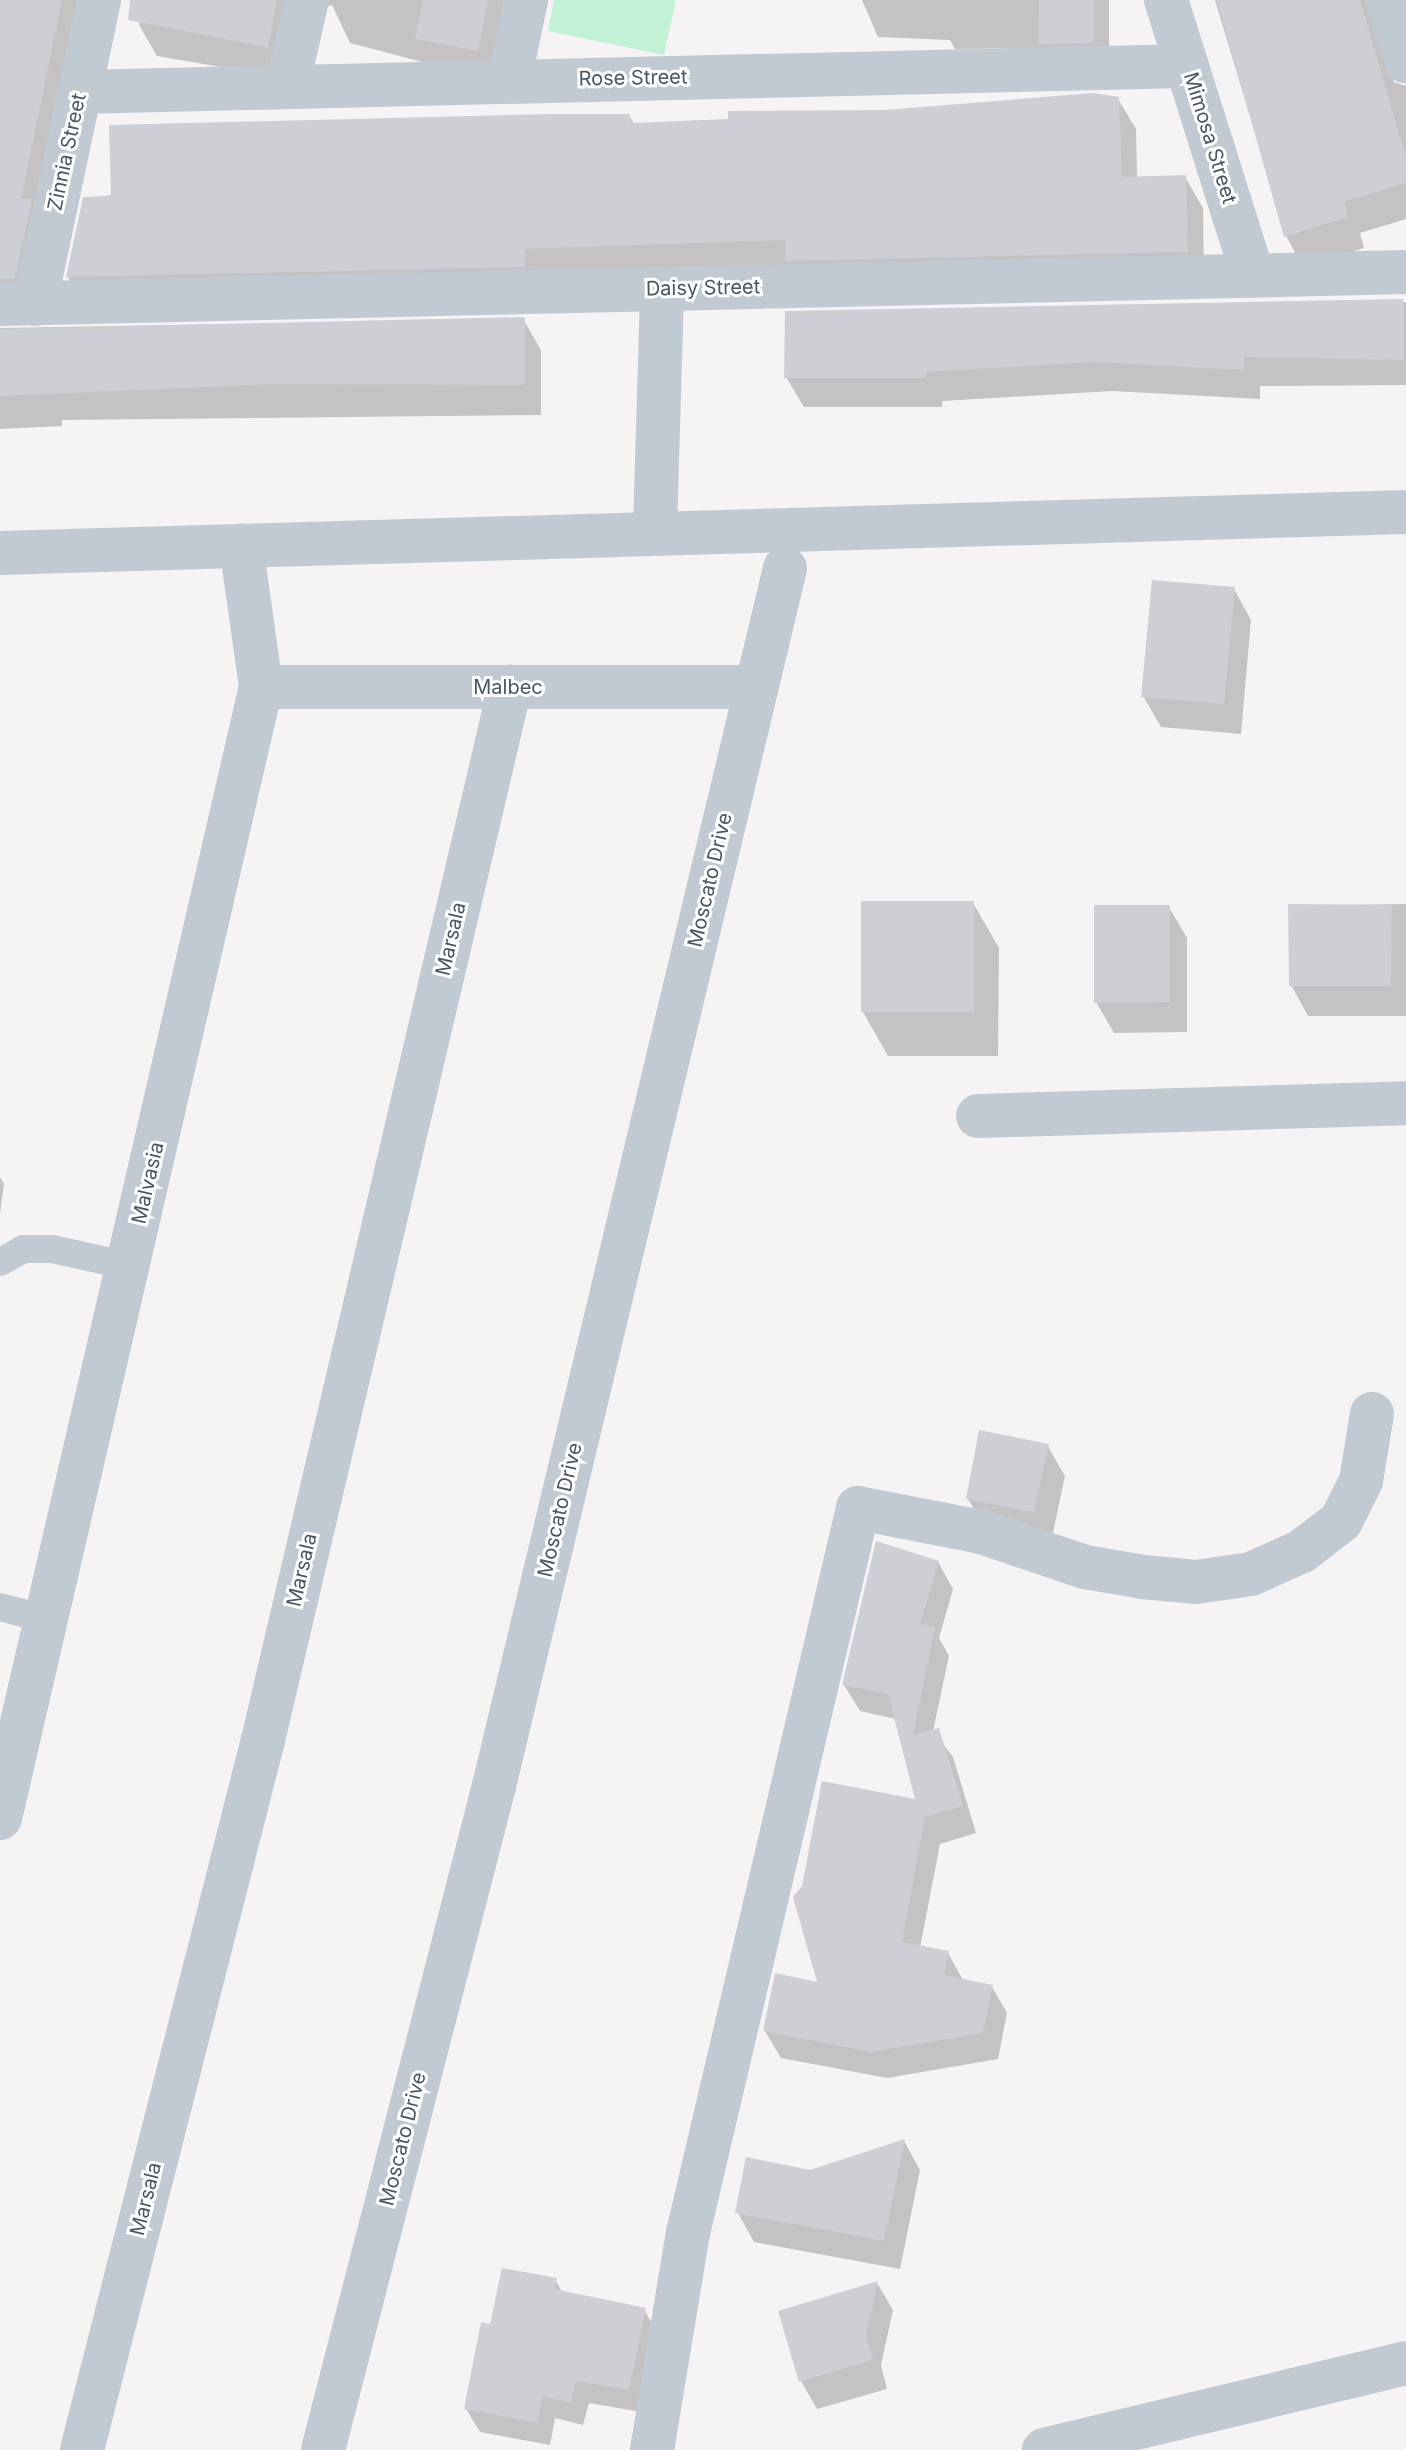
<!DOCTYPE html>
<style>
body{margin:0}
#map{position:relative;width:1406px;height:2450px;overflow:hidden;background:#f5f3f3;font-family:Inter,sans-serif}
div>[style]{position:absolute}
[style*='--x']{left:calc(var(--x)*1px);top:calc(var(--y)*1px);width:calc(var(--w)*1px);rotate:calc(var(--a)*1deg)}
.green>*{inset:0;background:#c3f1d5}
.shadow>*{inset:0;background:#0003}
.building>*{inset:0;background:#cdcfd5}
.service>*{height:28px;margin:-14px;padding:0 14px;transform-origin:14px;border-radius:14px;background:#c1cad2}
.minor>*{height:44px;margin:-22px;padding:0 22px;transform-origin:22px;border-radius:22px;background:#c1cad2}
span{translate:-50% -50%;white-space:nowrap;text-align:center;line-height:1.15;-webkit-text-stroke:6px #fff;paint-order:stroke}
.street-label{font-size:20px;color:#4a5661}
</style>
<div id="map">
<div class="green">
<div style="clip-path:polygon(554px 0,676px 0,664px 55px,548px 31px)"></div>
</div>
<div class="shadow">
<div style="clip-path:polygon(0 0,86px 0,34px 300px,0 294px)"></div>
<div style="clip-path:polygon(144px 0,513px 0,495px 81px,350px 43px,332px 5px,307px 13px,285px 78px,157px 56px,139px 25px)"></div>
<div style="clip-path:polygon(862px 0,1109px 0,1109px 71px,1043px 48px,955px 49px,950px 40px,878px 37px)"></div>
<div style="clip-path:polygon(1215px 0,1406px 0,1380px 27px,1394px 82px,1406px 86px,1406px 219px,1360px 233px,1364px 248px,1303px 267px,1286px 236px)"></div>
<div style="clip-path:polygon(1118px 99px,1136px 129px,1137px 179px,1185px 177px,1203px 208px,1204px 282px,86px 308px,68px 277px,85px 199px,629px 116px,635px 125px)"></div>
<div style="clip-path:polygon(1406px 302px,1406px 385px,1260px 386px,1260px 399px,1112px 391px,942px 401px,942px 407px,804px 407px,786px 377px,787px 313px)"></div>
<div style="clip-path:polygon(523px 319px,541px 350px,541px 415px,62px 420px,62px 426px,0 429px,0 328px)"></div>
<div style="clip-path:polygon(1234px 589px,1251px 620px,1241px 734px,1161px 727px,1143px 696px)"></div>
<div style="clip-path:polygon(973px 903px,999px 948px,998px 1056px,888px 1056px,863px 1012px)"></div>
<div style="clip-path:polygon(1406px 904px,1406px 1016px,1308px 1016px,1291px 985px,1290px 906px)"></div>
<div style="clip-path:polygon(1169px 907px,1187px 938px,1187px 1032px,1114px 1033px,1096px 1002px)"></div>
<div style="clip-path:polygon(0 1177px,4px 1184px,0 1214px)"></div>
<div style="clip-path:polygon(1047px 1445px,1065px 1476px,1051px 1542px,986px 1529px,968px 1499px)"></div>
<div style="clip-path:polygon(938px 1562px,953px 1589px,939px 1638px,949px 1656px,933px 1731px,953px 1757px,976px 1833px,940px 1844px,920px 1948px,948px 1953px,963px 1980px,992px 1987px,1007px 2013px,998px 2059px,887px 2078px,781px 2058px,765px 2031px,820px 1984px,918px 1801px,896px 1719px,860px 1711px,844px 1685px)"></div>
<div style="clip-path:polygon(904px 2141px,920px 2170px,900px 2269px,754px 2242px,738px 2213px,810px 2172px)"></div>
<div style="clip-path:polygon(555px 2280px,563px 2293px,644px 2310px,658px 2333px,641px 2412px,589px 2403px,583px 2425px,555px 2418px,550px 2445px,480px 2432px,466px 2409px,491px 2326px)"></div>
<div style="clip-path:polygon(877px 2283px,893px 2310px,881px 2365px,887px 2389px,817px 2409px,801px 2381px)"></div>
</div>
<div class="building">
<div style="clip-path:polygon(0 0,62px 0,21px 199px,32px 199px,15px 279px,0 279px)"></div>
<div style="clip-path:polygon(130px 0,277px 0,268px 48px,128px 20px)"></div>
<div style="clip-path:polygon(423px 0,488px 0,478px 51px,415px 39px)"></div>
<div style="clip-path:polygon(1039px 0,1094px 0,1094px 43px,1038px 44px)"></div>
<div style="clip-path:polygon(1217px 0,1360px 0,1406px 157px,1406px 183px,1344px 202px,1348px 217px,1284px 237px)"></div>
<div style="clip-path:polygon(1093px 93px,1119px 97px,1122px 177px,1186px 175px,1188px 252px,785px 261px,785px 240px,525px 249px,525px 267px,66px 277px,83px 197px,111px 196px,109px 125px,552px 114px,630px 114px,631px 123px,728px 119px,728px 111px,885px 110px)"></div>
<div style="clip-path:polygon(1403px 299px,1403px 360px,1244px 357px,1244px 370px,1094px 362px,926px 372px,926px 378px,784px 378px,785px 311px)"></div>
<div style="clip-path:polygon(525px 317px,525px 385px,280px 384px,0 396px,0 329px)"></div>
<div style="clip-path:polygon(1152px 580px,1235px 587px,1224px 704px,1141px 697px)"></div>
<div style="clip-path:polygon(861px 901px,974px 901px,974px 1012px,861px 1012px)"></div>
<div style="clip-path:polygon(1288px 904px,1392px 905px,1391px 986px,1289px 986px)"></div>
<div style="clip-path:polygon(1094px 905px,1170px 905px,1170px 1002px,1094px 1003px)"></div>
<div style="clip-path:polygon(979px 1430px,1049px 1444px,1034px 1512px,966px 1499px)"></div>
<div style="clip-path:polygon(876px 1541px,939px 1561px,920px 1624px,935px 1627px,913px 1735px,939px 1728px,963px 1806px,925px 1817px,902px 1942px,949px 1951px,944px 1975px,993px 1985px,983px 2033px,871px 2052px,763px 2031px,775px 1973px,817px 1982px,793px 1897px,802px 1886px,822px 1781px,915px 1799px,888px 1694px,842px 1685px)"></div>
<div style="clip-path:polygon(905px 2139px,884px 2241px,735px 2213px,746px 2157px,810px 2170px)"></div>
<div style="clip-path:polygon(502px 2268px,557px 2278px,554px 2289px,646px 2308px,629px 2390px,576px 2381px,570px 2403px,543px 2396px,537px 2423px,464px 2409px,481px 2322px,490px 2324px)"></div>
<div style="clip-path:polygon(878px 2281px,866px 2336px,873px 2360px,799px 2382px,778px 2311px)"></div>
</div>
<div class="service">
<div style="--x:0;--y:1262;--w:26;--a:-29"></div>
<div style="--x:23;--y:1249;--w:29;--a:0"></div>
<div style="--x:52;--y:1249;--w:79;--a:12.4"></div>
<div style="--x:0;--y:1607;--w:52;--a:14.6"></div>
</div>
<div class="minor">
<div style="--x:1166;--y:0;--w:289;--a:72.5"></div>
<div style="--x:1388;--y:0;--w:64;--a:73.6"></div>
<div style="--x:509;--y:81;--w:83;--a:-78.1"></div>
<div style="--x:287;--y:87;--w:89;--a:-77.1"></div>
<div style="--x:80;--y:92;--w:1107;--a:-1.35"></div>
<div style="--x:0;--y:304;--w:1406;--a:-1.3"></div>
<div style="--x:35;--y:304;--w:311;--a:-78.1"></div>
<div style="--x:655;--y:529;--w:240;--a:-88.3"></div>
<div style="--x:0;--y:553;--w:1407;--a:-1.67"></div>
<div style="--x:261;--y:687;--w:495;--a:0"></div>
<div style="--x:978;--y:1116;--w:428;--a:-1.7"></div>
<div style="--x:0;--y:1818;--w:1161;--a:-77.01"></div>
<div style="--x:261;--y:687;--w:143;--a:-98"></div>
<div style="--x:82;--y:2450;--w:733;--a:-75.7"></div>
<div style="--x:263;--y:1740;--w:1082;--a:-76.8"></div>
<div style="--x:323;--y:2450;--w:686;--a:-75.56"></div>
<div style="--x:494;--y:1786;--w:1252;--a:-76.56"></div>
<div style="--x:652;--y:2450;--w:220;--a:-80.6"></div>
<div style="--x:688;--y:2233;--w:745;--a:-76.8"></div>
<div style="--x:858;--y:1508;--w:125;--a:11"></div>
<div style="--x:981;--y:1532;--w:110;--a:18.6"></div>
<div style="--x:1085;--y:1567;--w:59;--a:9.8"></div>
<div style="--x:1143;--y:1577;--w:53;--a:5.4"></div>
<div style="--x:1196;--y:1582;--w:56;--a:-8.3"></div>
<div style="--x:1251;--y:1574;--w:56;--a:-24.3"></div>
<div style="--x:1302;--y:1551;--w:49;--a:-37.6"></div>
<div style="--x:1341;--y:1521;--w:45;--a:-63.4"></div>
<div style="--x:1361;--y:1481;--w:68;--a:-80.7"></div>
<div style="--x:1044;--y:2450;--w:372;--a:-13.5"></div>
</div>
<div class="street-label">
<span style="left:633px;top:78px;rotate:-1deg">Rose Street</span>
<span style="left:1210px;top:138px;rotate:73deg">Mimosa Street</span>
<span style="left:67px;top:152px;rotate:-78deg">Zinnia Street</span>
<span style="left:703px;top:288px;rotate:-1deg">Daisy Street</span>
<span style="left:508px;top:687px">Malbec</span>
<span style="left:710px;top:880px;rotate:-77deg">Moscato Drive</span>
<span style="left:451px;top:939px;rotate:-77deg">Marsala</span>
<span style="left:148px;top:1183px;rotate:-77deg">Malvasia</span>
<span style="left:560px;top:1510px;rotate:-77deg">Moscato Drive</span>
<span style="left:302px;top:1570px;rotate:-77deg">Marsala</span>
<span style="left:403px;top:2139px;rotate:-76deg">Moscato Drive</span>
<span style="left:146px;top:2199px;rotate:-76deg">Marsala</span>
</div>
</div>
